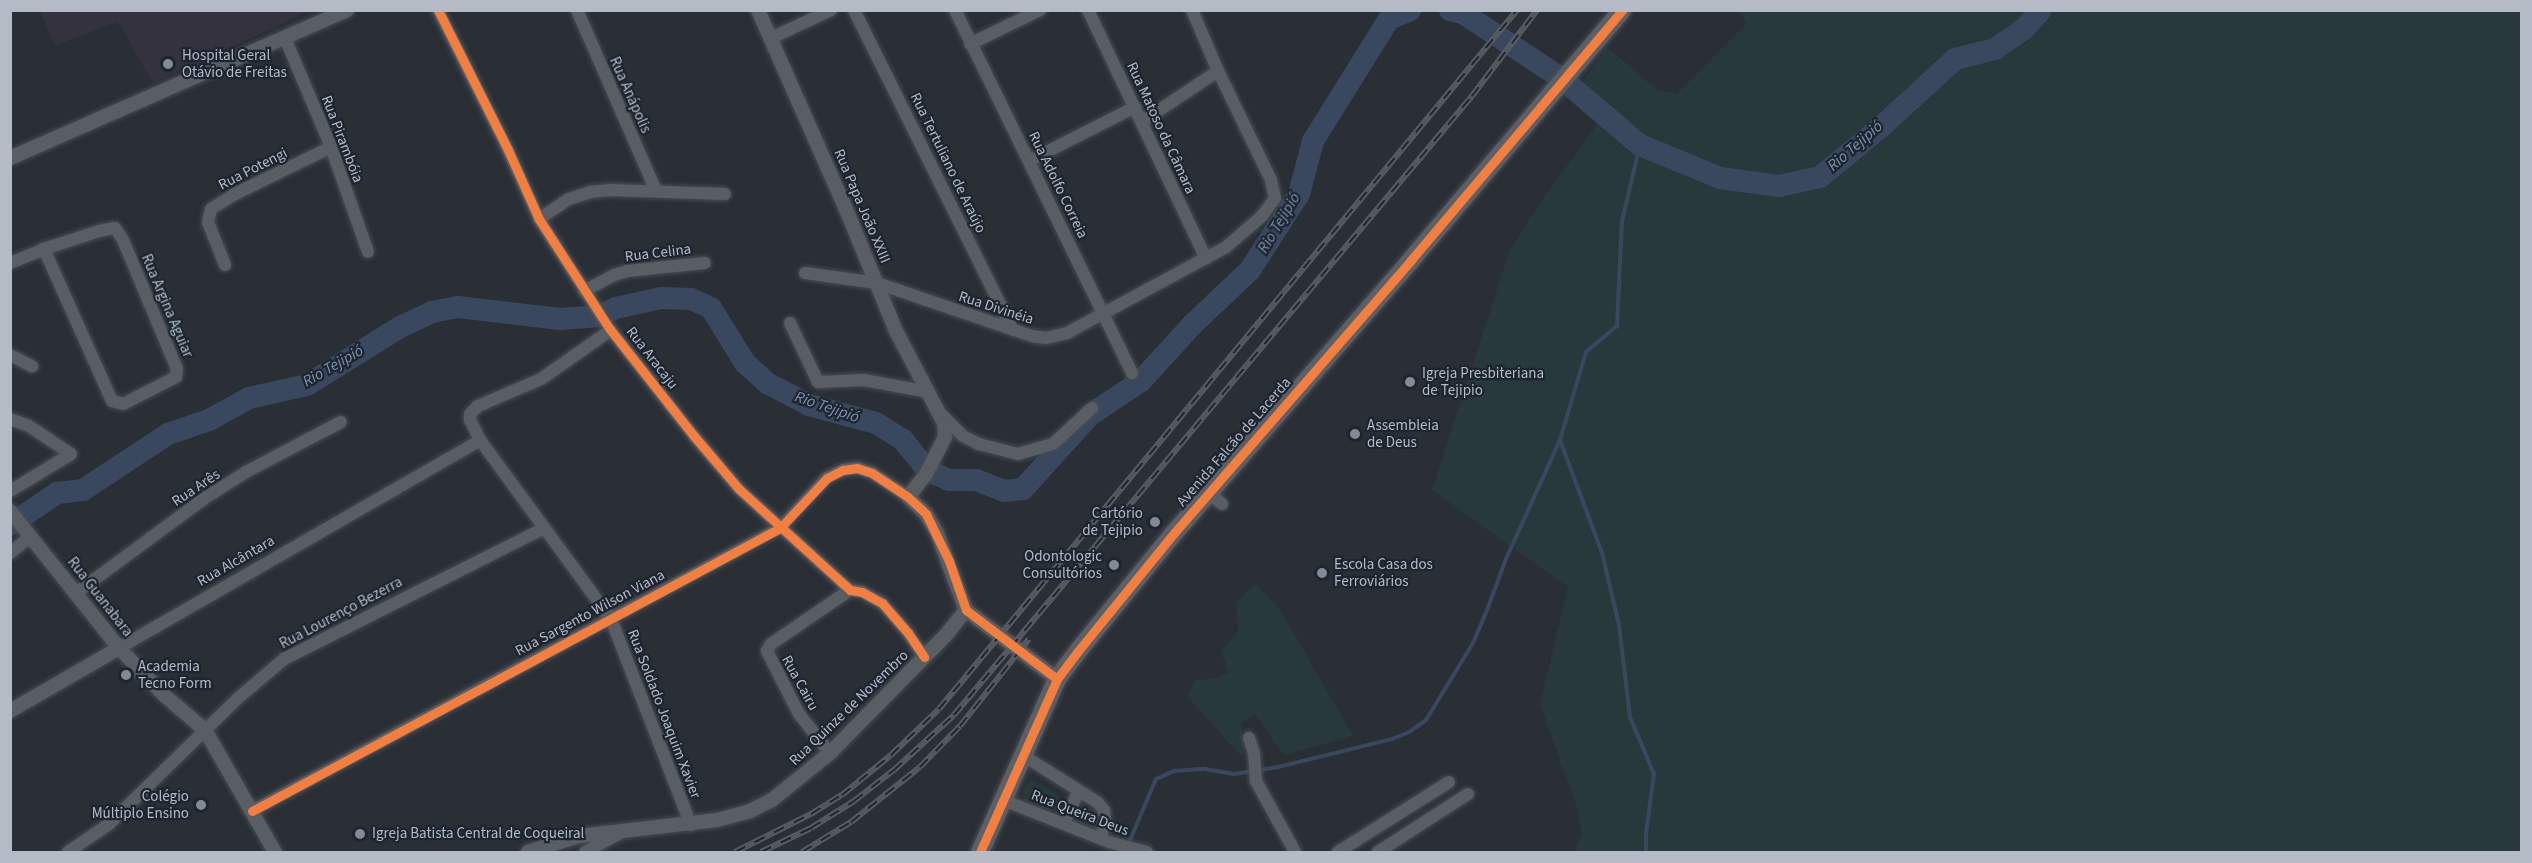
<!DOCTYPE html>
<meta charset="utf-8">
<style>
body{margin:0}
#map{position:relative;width:2532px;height:863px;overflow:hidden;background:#2a2f36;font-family:"Source Sans 3",sans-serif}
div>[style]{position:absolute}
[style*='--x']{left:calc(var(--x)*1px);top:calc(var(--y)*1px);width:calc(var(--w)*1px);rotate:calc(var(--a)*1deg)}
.medical>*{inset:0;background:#34323f}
.green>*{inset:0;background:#28393c}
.stream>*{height:4px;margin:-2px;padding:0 2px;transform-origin:2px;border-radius:2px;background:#39485f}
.river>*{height:22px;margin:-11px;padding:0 11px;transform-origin:11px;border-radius:11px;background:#39485f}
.roads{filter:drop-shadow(0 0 2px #484b51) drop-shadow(0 0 2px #484b51)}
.minor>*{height:12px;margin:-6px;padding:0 6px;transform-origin:6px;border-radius:6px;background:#595d64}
.tertiary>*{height:14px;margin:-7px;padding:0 7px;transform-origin:7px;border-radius:7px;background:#595d64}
.primary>*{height:18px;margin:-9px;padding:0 9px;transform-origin:9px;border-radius:9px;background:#5b5f66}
.rail>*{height:6px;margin-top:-3px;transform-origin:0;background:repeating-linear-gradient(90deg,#1d2530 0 11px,#585c62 0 22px);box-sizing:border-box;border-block:2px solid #585c62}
.cycleway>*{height:9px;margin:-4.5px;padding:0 4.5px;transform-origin:4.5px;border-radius:4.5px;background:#f27e40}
.dots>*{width:16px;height:16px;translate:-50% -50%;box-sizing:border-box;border:3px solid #1d2530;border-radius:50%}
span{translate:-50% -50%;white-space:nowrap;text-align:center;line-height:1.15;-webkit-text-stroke:4.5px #1d2530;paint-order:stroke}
.poi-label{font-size:15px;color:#b4bbc7}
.left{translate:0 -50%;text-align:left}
.right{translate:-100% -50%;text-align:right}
.street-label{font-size:15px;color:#b4bbc7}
.water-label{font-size:16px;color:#7d91ac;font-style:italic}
.frame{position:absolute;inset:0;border:12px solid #b4bbc7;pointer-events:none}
</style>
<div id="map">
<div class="medical">
<div style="clip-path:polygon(40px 11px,309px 11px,153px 83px,118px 21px,55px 46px)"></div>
</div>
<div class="green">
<div style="clip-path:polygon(1739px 11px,2521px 11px,2521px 852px,1574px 852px,1582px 834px,1577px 807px,1540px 704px,1568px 587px,1432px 490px,1510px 250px,1543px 199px,1601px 119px,1582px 82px,1607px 47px,1656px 89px,1677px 94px,1747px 23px)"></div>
<div style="clip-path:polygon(1255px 584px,1279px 608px,1353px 736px,1284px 755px,1255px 714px,1241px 723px,1245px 749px,1241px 756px,1187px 696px,1196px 680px,1214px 679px,1229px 673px,1221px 651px,1238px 632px,1236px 603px)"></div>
<div style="clip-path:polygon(1033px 780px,1057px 794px,1060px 801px,1055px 812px,1024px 802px,1022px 795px,1027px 784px)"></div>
<div style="clip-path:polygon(1087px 808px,1093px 809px,1099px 817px,1100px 822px,1097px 833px,1071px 821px,1074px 814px)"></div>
</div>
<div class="stream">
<div style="--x:1560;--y:440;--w:121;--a:69.6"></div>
<div style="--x:1602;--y:553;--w:74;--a:76.7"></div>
<div style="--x:1619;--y:625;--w:93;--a:83.2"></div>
<div style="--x:1630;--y:717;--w:62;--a:67.2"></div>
<div style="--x:1654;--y:774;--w:60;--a:97.7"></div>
<div style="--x:1646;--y:833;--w:19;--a:90"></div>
<div style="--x:1125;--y:852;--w:79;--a:-67"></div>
<div style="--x:1156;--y:779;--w:20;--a:-24"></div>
<div style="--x:1174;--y:771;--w:31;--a:-4"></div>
<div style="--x:1205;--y:769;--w:29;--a:10"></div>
<div style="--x:1234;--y:774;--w:45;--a:-9"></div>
<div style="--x:1278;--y:767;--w:117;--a:-13.8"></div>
<div style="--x:1392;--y:739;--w:18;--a:-22"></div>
<div style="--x:1409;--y:732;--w:21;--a:-35"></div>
<div style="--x:1426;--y:720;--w:90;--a:-58.6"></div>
<div style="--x:1473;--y:643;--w:36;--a:-67"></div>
<div style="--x:1487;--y:610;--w:54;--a:-69.6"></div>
<div style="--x:1506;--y:559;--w:131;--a:-65.6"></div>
<div style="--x:1560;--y:440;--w:92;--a:-73.5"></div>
<div style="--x:1586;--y:352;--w:40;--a:-40"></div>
<div style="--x:1617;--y:326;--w:105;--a:-87.3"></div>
<div style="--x:1622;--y:221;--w:78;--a:-76.7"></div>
</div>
<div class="river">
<div style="--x:1450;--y:10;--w:13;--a:13"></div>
<div style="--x:1463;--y:13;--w:118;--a:33.6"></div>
<div style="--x:1561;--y:78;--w:104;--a:40.3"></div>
<div style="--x:1640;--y:145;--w:87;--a:22.4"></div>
<div style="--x:1720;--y:178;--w:60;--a:7.7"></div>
<div style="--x:1779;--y:186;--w:42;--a:-12.4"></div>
<div style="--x:1820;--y:177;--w:80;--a:-39.4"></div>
<div style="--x:1882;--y:126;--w:99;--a:-42.5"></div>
<div style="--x:1955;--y:59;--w:41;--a:-14"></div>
<div style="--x:1995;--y:49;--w:35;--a:-35"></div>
<div style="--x:2024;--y:29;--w:25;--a:-48"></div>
<div style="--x:10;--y:525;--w:57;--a:-34.2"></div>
<div style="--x:57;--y:493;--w:26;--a:-7"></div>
<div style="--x:83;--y:490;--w:102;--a:-33.4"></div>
<div style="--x:168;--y:434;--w:43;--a:-18.9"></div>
<div style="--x:209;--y:420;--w:46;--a:-28.8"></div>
<div style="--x:249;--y:398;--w:59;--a:-12.6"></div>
<div style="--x:307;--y:385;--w:110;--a:-31.9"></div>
<div style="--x:400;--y:327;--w:35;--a:-25"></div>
<div style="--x:432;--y:312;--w:26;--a:-11"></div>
<div style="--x:458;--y:307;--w:103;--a:6.7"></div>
<div style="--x:560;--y:319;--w:40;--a:-4.3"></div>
<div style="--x:600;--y:316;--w:18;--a:-27"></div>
<div style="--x:616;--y:308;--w:46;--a:-12.5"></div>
<div style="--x:661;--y:298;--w:30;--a:2"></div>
<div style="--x:691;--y:299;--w:22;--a:24"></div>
<div style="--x:711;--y:308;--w:65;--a:58.3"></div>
<div style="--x:745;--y:363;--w:30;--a:42"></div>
<div style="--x:767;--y:383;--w:47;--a:27.6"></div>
<div style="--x:809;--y:405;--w:69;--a:15"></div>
<div style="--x:876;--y:423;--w:32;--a:32"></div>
<div style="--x:903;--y:440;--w:40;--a:51"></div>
<div style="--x:928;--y:471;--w:23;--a:23"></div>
<div style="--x:949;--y:480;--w:27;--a:0"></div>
<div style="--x:976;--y:480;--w:30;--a:21"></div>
<div style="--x:1004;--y:491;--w:19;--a:-6"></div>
<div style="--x:1023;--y:489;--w:100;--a:-47.8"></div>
<div style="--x:1090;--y:415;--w:61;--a:-33.7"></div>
<div style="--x:1141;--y:381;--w:76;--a:-47.7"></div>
<div style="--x:1192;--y:325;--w:80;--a:-43.5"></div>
<div style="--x:1250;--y:270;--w:90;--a:-57.2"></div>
<div style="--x:1299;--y:194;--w:55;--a:-75.2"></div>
<div style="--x:1313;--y:141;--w:144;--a:-58.1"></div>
<div style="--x:1389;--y:19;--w:23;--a:-23"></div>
</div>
<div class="roads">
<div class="minor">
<div style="--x:438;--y:10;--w:157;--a:63.4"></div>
<div style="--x:508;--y:150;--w:76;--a:65.8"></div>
<div style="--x:539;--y:219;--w:130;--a:57.3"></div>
<div style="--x:609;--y:328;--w:137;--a:51.8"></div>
<div style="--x:694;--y:436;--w:70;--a:49.7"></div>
<div style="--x:739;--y:489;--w:150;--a:42.3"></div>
<div style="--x:850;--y:590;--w:12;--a:9"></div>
<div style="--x:862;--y:592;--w:23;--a:29"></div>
<div style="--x:882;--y:603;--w:40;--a:49"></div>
<div style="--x:908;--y:633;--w:29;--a:56"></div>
<div style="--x:577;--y:10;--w:197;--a:66.4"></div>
<div style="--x:854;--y:10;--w:357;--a:63.6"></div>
<div style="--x:955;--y:10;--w:404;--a:64"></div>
<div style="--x:1088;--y:10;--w:275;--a:64.6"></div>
<div style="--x:1192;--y:10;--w:66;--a:66.9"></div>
<div style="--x:285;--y:38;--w:118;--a:67.1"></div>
<div style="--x:331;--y:147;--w:111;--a:70.6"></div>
<div style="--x:771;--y:38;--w:66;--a:-25"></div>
<div style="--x:970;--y:44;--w:78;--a:-25.9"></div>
<div style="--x:1029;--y:161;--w:119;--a:-27"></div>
<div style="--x:539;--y:219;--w:36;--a:-34"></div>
<div style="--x:569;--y:199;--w:22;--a:-18"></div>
<div style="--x:590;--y:192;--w:20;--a:-6"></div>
<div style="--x:610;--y:190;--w:115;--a:2"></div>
<div style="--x:10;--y:263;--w:37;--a:-22"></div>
<div style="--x:44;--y:249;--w:58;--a:-18.1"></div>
<div style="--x:99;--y:231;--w:16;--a:-11"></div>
<div style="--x:115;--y:228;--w:14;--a:56"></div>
<div style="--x:123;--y:240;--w:140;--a:67.3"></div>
<div style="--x:177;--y:369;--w:8;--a:97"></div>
<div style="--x:176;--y:377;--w:59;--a:153"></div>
<div style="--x:123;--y:404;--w:11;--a:-165"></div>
<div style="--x:112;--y:401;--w:167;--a:-114.1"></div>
<div style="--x:225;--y:265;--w:46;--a:-111.6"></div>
<div style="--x:208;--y:222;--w:13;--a:-77"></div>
<div style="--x:211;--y:209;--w:26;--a:-32"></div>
<div style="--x:233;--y:195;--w:109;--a:-26.1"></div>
<div style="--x:805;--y:273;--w:73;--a:7.9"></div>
<div style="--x:877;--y:283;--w:164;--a:18.9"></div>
<div style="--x:1032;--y:336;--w:14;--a:8"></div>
<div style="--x:1046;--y:338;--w:22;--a:-13"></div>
<div style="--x:1067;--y:333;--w:181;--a:-28.4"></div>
<div style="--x:1226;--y:247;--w:48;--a:-40.7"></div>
<div style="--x:1262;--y:216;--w:22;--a:-54"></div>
<div style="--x:1275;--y:198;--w:18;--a:-103"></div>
<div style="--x:1271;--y:180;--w:121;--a:-115.9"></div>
<div style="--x:1218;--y:71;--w:90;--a:146.3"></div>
<div style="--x:584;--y:291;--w:34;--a:-28"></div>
<div style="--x:614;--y:275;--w:14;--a:-17"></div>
<div style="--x:627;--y:271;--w:78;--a:-5.9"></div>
<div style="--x:790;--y:323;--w:65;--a:64.6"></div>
<div style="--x:818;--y:382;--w:46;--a:-2.5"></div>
<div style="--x:864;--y:380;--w:65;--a:10.6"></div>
<div style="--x:611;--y:330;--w:85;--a:145"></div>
<div style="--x:541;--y:379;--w:69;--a:156.8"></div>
<div style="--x:478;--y:406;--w:11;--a:135"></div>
<div style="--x:470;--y:414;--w:6;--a:90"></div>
<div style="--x:470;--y:420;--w:22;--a:63"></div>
<div style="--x:480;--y:440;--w:222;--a:53.8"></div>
<div style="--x:611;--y:619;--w:221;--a:68.8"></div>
<div style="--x:10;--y:355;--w:25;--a:27"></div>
<div style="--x:941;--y:414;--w:31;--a:45"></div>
<div style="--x:963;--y:436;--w:18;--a:27"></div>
<div style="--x:979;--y:444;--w:40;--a:14.4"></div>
<div style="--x:1018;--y:454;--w:36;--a:-16"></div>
<div style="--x:1053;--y:444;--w:53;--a:-42.7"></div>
<div style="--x:10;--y:419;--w:20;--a:20"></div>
<div style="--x:29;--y:426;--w:50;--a:33.7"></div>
<div style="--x:71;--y:454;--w:71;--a:148.8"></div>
<div style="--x:1209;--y:493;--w:17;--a:40"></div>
<div style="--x:10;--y:553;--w:27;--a:-39"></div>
<div style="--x:76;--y:593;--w:160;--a:-36.4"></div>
<div style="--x:205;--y:498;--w:49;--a:-32.4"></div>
<div style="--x:246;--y:472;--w:107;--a:-27.8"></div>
<div style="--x:119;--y:648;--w:417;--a:-29.9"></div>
<div style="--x:1249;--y:738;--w:16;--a:72"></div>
<div style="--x:1254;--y:753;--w:28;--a:86"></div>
<div style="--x:1256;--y:781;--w:81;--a:61.2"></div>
<div style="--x:830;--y:753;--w:50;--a:-128.5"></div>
<div style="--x:799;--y:714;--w:71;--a:-116.9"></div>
<div style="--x:767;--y:651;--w:8;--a:-60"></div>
<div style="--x:771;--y:644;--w:96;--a:-34.4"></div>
<div style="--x:1024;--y:756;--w:86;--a:32.2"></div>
<div style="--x:1097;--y:802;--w:11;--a:49"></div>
<div style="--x:1104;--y:810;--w:10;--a:84"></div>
<div style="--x:1105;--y:820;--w:18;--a:103"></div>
<div style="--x:1003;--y:800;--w:114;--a:21.6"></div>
<div style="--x:1109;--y:842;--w:39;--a:15"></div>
<div style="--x:252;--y:811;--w:599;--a:-28.19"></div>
<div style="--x:780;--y:528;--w:69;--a:-46.8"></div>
<div style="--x:827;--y:478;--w:18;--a:-27"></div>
<div style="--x:843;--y:470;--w:14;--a:-8"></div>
<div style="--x:857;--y:468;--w:16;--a:18"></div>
<div style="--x:872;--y:473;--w:43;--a:33.7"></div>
<div style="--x:1065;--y:822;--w:34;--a:-67"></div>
<div style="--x:68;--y:852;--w:50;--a:-34.3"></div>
<div style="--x:109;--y:824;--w:179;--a:-44.3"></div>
<div style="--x:237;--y:699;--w:62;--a:-40.4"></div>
<div style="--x:284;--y:659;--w:290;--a:-26.7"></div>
<div style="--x:585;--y:852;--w:44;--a:-28.3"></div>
<div style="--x:1338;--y:852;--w:131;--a:-32.2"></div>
<div style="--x:1378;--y:852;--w:107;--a:-32.8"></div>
</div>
<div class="tertiary">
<div style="--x:758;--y:10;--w:223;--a:66.2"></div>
<div style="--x:848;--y:214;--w:126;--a:67.7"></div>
<div style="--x:896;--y:331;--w:104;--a:62.4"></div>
<div style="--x:944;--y:423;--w:14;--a:86"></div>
<div style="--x:945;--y:437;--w:42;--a:117.2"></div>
<div style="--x:926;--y:474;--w:29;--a:128"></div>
<div style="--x:908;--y:497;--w:25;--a:43"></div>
<div style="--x:926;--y:514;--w:22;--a:60"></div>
<div style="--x:937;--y:533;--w:82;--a:69.4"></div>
<div style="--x:966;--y:610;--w:114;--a:37.2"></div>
<div style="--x:10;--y:158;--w:368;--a:-23.7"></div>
<div style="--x:10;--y:511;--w:175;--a:51.5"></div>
<div style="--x:119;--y:648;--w:65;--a:46.2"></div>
<div style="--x:164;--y:695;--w:54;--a:40.5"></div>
<div style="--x:205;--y:730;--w:141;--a:60.2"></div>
<div style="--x:10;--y:711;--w:126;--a:-30"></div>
<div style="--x:528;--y:852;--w:53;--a:-17.4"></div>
<div style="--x:579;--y:836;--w:139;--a:-6.6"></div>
<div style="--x:717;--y:820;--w:34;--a:-15"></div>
<div style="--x:750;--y:811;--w:25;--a:-27"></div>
<div style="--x:772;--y:800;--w:75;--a:-39"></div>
<div style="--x:830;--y:753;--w:164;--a:-45.5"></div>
<div style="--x:945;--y:636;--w:33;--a:-51"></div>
</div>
<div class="primary">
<div style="--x:980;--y:852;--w:189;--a:-66"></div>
<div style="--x:1057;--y:679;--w:35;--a:-53"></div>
<div style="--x:1078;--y:651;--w:152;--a:-50.9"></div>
<div style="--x:1174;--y:533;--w:362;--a:-49"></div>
<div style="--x:1411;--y:260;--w:327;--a:-49.8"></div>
</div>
</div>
<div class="rail">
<div style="--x:735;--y:852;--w:85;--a:-26.6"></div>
<div style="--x:811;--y:814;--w:36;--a:-32"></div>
<div style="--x:842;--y:795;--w:63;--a:-39.2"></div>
<div style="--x:891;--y:755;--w:66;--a:-43.8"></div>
<div style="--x:939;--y:709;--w:907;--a:-50.41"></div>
<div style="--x:761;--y:852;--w:55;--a:-25.6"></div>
<div style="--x:811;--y:828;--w:51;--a:-32.1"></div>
<div style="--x:854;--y:801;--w:51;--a:-37.8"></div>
<div style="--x:894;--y:770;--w:81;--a:-42.5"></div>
<div style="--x:954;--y:715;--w:807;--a:-50.08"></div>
<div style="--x:1472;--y:96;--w:108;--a:-52.9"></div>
<div style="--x:802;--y:852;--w:57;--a:-31.5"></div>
<div style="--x:851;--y:822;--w:88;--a:-38.6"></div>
<div style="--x:920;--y:767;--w:57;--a:-45.7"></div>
<div style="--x:960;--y:726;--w:111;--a:-51.6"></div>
</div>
<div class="cycleway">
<div style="--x:438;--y:10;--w:157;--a:63.4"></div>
<div style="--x:508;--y:150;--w:76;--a:65.8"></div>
<div style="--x:539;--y:219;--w:130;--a:57.3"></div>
<div style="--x:609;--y:328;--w:137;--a:51.8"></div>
<div style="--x:694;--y:436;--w:70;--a:49.7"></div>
<div style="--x:739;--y:489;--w:150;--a:42.3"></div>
<div style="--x:850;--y:590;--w:12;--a:9"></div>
<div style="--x:862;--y:592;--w:23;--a:29"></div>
<div style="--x:882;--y:603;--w:40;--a:49"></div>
<div style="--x:908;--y:633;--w:29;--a:56"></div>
<div style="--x:252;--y:811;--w:599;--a:-28.19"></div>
<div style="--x:780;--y:528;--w:69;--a:-46.8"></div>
<div style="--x:827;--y:478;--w:18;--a:-27"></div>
<div style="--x:843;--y:470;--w:14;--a:-8"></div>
<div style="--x:857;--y:468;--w:16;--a:18"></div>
<div style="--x:872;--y:473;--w:43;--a:33.7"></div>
<div style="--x:908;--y:497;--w:25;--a:43"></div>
<div style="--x:926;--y:514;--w:52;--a:63.9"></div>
<div style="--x:949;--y:561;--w:52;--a:70.9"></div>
<div style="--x:966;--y:610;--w:114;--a:37.2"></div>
<div style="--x:980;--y:852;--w:189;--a:-66"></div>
<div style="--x:1057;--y:679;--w:35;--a:-53"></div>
<div style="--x:1078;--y:651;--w:152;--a:-50.9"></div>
<div style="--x:1174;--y:533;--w:362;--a:-49"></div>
<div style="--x:1411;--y:260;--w:327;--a:-49.8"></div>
</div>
<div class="dots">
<div style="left:168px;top:64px;background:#848a94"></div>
<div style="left:1410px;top:382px;background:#848a94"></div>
<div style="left:1355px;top:434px;background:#848a94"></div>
<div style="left:1155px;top:522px;background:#848a94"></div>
<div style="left:1114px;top:565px;background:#848a94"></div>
<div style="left:1322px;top:573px;background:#848a94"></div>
<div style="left:126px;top:675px;background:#848a94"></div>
<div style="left:201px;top:805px;background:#848a94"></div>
<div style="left:360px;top:834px;background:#848a94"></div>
</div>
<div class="poi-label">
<span class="left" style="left:182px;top:64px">Hospital Geral<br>Otávio de Freitas</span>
<span class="left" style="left:1422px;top:382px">Igreja Presbiteriana<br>de Tejipio</span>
<span class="left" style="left:1367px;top:434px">Assembleia<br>de Deus</span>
<span class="right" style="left:1143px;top:522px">Cartório<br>de Tejipio</span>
<span class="right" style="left:1102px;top:565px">Odontologic<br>Consultórios</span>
<span class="left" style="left:1334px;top:573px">Escola Casa dos<br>Ferroviários</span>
<span class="left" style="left:138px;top:675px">Academia<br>Tecno Form</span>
<span class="right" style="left:189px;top:805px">Colégio<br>Múltiplo Ensino</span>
<span class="left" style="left:372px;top:834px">Igreja Batista Central de Coqueiral</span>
</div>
<div class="street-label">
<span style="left:630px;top:95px;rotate:66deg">Rua Anápolis</span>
<span style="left:1161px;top:128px;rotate:65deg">Rua Matoso da Câmara</span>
<span style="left:342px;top:139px;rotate:69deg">Rua Pirambóia</span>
<span style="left:948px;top:163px;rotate:64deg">Rua Tertuliano de Araújo</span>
<span style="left:253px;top:169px;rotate:-27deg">Rua Potengi</span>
<span style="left:1058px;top:185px;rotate:64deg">Rua Adolfo Correia</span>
<span style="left:862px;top:206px;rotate:67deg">Rua Papa João XXIII</span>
<span style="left:658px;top:253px;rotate:-7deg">Rua Celina</span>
<span style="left:167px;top:306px;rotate:67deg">Rua Argina Aguiar</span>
<span style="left:996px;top:308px;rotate:18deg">Rua Divinéia</span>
<span style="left:652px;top:358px;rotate:52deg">Rua Aracaju</span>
<span style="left:1234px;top:442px;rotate:-49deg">Avenida Falcão de Lacerda</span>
<span style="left:196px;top:488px;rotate:-34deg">Rua Arês</span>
<span style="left:236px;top:561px;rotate:-30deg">Rua Alcântara</span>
<span style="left:100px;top:597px;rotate:52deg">Rua Guanabara</span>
<span style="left:341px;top:613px;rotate:-28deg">Rua Lourenço Bezerra</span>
<span style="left:590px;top:613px;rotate:-28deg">Rua Sargento Wilson Viana</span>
<span style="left:800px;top:683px;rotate:61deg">Rua Cairu</span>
<span style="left:849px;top:708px;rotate:-44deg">Rua Quinze de Novembro</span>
<span style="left:664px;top:714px;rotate:69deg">Rua Soldado Joaquim Xavier</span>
<span style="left:1080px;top:813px;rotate:21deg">Rua Queira Deus</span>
</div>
<div class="water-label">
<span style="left:1855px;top:146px;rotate:-41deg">Rio Tejipió</span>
<span style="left:1279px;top:223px;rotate:-59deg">Rio Tejipió</span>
<span style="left:333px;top:366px;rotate:-30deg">Rio Tejipió</span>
<span style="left:827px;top:407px;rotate:19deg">Rio Tejipió</span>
</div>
<div class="frame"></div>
</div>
